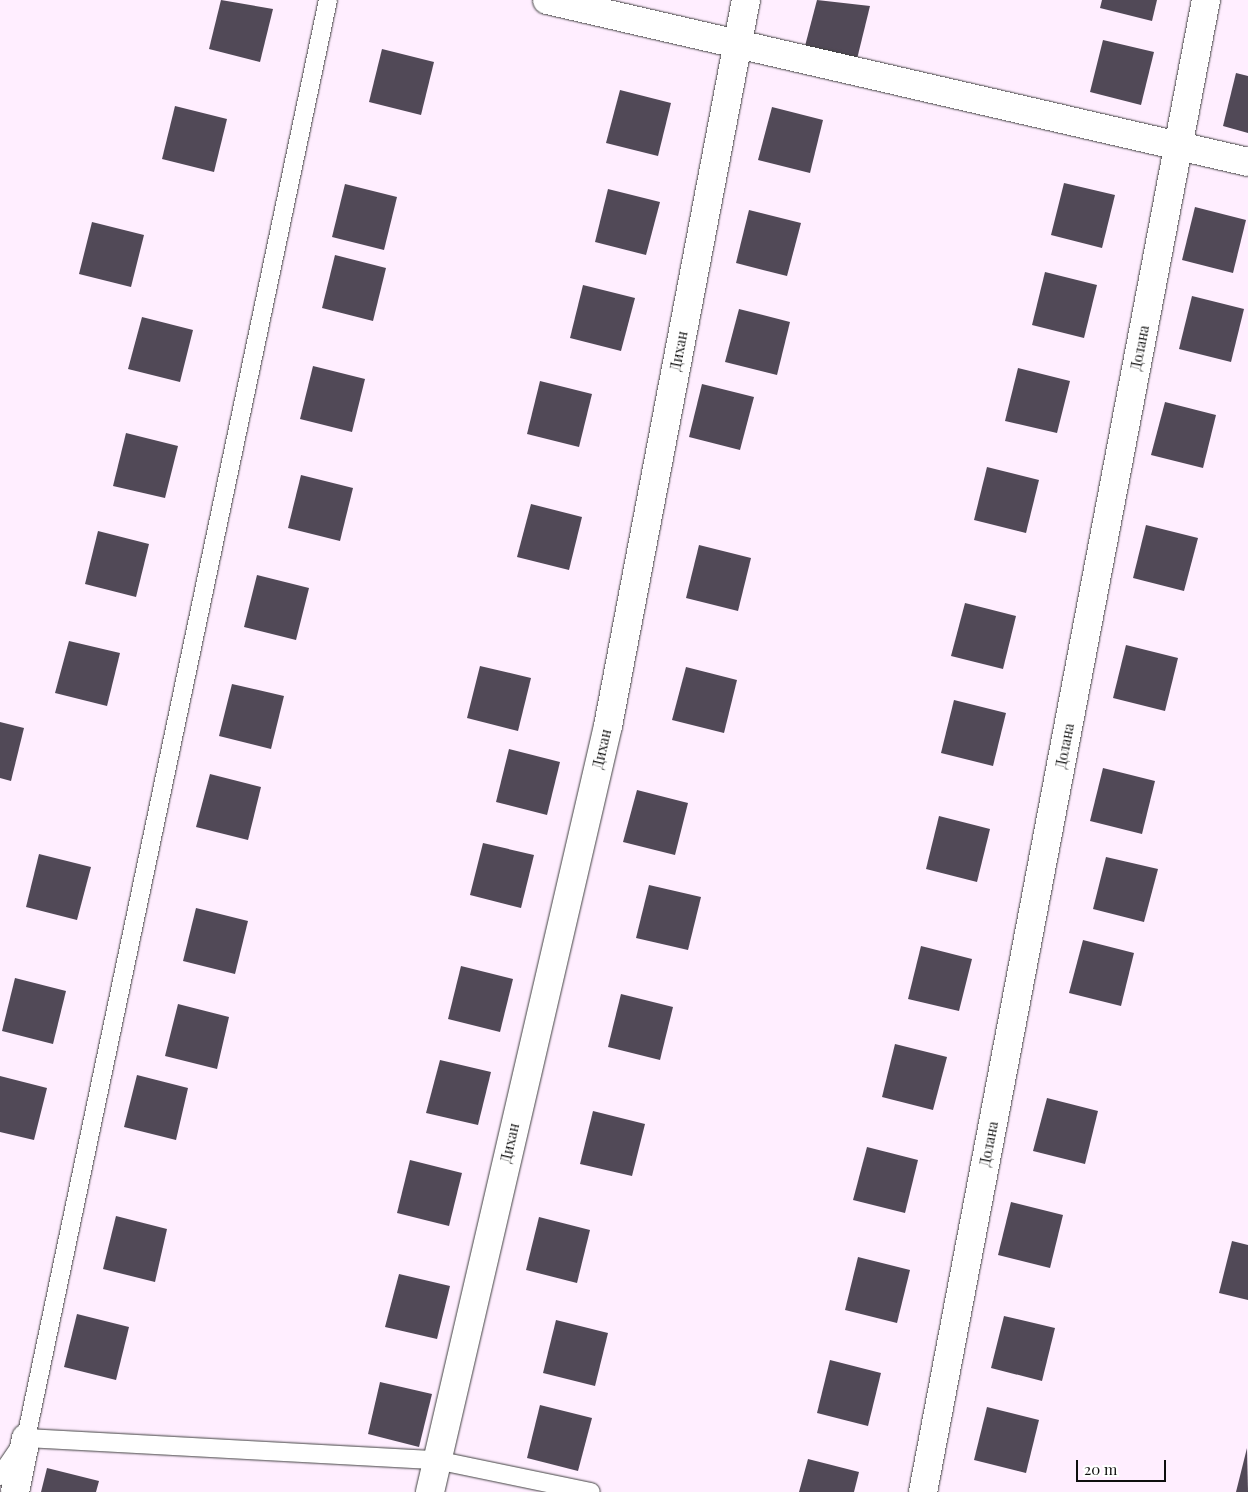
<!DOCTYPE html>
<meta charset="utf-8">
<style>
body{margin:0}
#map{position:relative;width:1248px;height:1492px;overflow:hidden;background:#fef;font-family:"Playfair Display",serif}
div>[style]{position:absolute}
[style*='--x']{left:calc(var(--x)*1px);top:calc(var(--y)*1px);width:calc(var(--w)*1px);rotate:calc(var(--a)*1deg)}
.building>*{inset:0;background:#514957}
.roads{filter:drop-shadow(0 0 1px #414141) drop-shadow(0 0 1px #414141)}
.lane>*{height:18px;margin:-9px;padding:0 9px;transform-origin:9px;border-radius:9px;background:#fff}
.street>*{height:28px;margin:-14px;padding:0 14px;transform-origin:14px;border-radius:14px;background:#fff}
span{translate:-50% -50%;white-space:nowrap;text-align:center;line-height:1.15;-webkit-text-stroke:5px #fff;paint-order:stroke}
.street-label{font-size:14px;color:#0e0e0e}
.scale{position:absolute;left:1076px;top:1460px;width:90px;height:22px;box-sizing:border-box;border:2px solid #0e0e0e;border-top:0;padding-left:6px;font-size:15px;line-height:18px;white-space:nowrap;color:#0e0e0e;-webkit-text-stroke:4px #fff;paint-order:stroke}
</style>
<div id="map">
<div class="building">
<div style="clip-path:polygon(221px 0,273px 9px,260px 62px,209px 49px)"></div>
<div style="clip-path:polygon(817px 0,870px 6px,857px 59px,805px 46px)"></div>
<div style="clip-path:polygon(1102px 0,1157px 0,1152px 21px,1100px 8px)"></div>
<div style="clip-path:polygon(1103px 40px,1154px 52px,1141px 105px,1090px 92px)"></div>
<div style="clip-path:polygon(382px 49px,434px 62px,421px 115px,369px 102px)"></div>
<div style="clip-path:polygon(1236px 73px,1248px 76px,1248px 133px,1223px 126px)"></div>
<div style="clip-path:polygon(620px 90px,671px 103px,658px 156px,606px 143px)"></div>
<div style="clip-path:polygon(175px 106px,227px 119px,214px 172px,162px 159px)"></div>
<div style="clip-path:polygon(772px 107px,823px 120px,810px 173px,758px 160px)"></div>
<div style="clip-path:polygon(1064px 183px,1115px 195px,1102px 248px,1051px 235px)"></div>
<div style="clip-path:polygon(345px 184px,397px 197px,384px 250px,332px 237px)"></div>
<div style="clip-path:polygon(608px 189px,660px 202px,646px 255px,595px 242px)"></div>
<div style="clip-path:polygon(1195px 207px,1246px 220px,1233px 273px,1182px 260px)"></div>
<div style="clip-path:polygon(749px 210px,801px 223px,787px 276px,736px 263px)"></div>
<div style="clip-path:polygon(92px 222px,144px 235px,131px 287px,79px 274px)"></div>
<div style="clip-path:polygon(335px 255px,386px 268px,373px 321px,322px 308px)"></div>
<div style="clip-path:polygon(1045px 272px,1097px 285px,1084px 338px,1032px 325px)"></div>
<div style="clip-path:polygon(583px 285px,635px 298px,621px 351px,570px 338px)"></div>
<div style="clip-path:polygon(1192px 296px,1244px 309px,1231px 362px,1179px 349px)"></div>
<div style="clip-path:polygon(739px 309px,790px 322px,777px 375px,725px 362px)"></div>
<div style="clip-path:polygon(142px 317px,193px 330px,180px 382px,128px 369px)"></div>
<div style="clip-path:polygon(313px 366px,365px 379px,352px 432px,300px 419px)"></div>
<div style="clip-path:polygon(1018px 368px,1070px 381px,1057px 433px,1005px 421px)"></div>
<div style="clip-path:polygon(540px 381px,592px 394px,579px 447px,527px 434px)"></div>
<div style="clip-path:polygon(702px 384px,754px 397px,740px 450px,689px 437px)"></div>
<div style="clip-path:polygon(1165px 402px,1216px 415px,1203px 468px,1151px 455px)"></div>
<div style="clip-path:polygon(126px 433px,178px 446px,165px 498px,113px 486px)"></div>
<div style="clip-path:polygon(987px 467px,1039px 480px,1026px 533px,974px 520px)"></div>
<div style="clip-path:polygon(301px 475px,353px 488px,340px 541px,288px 528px)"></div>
<div style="clip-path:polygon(531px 504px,582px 517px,569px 570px,517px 557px)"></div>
<div style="clip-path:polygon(1146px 525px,1198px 538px,1184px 591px,1133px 578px)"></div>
<div style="clip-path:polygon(98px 531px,149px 544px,136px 597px,85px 584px)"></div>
<div style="clip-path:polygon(699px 545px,751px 558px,738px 611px,686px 598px)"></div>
<div style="clip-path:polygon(257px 575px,309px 588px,296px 640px,244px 627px)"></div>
<div style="clip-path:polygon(965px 603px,1016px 616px,1003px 669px,951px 656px)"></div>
<div style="clip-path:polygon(69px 641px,120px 653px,107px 706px,55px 693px)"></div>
<div style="clip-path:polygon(1126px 645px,1178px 658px,1165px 711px,1113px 698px)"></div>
<div style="clip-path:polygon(480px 666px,531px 678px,518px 731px,467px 718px)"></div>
<div style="clip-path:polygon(686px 667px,737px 680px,724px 733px,672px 720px)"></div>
<div style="clip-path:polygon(232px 684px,284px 696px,271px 749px,219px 736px)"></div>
<div style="clip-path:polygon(954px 700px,1006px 713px,993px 766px,941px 753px)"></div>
<div style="clip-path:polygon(0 722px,24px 728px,11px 781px,0 778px)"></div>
<div style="clip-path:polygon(509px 749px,560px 762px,547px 815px,496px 802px)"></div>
<div style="clip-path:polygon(1103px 768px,1155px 781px,1142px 834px,1090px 821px)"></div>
<div style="clip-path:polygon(210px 774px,261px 787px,248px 840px,196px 827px)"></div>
<div style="clip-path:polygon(637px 790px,688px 803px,675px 855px,623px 842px)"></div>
<div style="clip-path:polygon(939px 816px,990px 829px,977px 882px,926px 869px)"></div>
<div style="clip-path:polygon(483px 843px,534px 855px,521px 908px,470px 895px)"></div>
<div style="clip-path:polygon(39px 854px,91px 867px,77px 920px,26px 907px)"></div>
<div style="clip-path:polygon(1106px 857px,1158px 869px,1144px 922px,1093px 909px)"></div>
<div style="clip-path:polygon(649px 885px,701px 897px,688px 950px,636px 938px)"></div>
<div style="clip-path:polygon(196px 908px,248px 921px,235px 974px,183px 961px)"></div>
<div style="clip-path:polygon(1083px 940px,1134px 953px,1121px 1006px,1069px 993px)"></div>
<div style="clip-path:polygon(921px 946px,972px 959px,959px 1011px,908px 999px)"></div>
<div style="clip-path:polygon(461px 966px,513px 979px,500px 1032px,448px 1019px)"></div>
<div style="clip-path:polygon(15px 978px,66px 991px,53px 1044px,2px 1031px)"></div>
<div style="clip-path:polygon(621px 994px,673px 1007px,660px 1060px,608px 1047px)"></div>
<div style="clip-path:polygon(178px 1004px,229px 1017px,217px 1069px,165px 1056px)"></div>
<div style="clip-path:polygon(895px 1044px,947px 1057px,933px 1110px,882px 1097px)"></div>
<div style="clip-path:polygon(440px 1060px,491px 1072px,478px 1125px,426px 1113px)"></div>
<div style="clip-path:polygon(137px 1075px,188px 1088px,176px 1140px,124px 1127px)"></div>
<div style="clip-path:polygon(0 1076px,47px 1088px,34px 1140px,0 1132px)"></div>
<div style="clip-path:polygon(1047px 1098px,1098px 1111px,1085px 1164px,1033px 1151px)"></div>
<div style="clip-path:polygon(593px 1111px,645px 1124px,632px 1176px,580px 1164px)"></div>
<div style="clip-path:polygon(867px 1147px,918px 1160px,905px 1213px,853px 1200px)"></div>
<div style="clip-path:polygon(410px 1160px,462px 1173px,449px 1226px,397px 1213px)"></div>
<div style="clip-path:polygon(1011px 1202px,1063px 1215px,1050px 1268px,998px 1255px)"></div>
<div style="clip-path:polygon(116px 1216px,167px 1229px,155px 1282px,103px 1269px)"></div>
<div style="clip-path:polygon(539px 1217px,590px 1230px,577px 1283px,526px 1270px)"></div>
<div style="clip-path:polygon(1232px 1241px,1248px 1245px,1248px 1300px,1219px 1293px)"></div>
<div style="clip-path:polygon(858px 1257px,910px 1270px,897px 1323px,845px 1310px)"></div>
<div style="clip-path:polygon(399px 1274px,450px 1286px,437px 1339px,385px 1327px)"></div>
<div style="clip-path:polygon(77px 1314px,129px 1327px,116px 1380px,64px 1367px)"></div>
<div style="clip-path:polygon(1004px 1316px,1055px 1328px,1042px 1381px,991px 1368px)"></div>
<div style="clip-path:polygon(556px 1320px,608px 1333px,595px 1386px,543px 1373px)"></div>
<div style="clip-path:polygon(830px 1360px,881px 1373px,868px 1426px,817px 1413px)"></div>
<div style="clip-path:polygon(380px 1382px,432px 1394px,419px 1447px,368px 1434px)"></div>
<div style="clip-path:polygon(540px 1405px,592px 1418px,578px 1471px,527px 1458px)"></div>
<div style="clip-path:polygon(987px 1407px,1039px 1420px,1026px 1473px,974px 1460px)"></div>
<div style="clip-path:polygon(1247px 1448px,1248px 1492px,1236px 1492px)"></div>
<div style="clip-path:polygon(808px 1459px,859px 1472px,854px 1492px,799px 1492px)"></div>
<div style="clip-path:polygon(47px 1468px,99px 1481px,96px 1492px,41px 1492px)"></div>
</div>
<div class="roads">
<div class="lane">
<div style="--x:26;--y:1438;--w:411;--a:3.1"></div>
<div style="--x:436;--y:1460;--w:158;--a:11.7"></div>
<div style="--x:0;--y:1476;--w:46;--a:-55.6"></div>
<div style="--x:26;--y:1438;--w:1469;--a:-78.14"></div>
</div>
<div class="street">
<div style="--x:547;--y:0;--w:719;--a:13.01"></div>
<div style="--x:15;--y:1492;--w:55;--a:-78.5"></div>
<div style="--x:430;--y:1492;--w:786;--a:-76.92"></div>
<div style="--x:608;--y:726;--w:739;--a:-79.24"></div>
<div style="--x:923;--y:1492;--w:1519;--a:-79.26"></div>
</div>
</div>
<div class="street-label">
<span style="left:1140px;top:348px;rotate:-79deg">Долана</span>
<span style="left:679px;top:351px;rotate:-79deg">Дихан</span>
<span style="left:1065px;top:746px;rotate:-79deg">Долана</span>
<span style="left:602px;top:749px;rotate:-77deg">Дихан</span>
<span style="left:510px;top:1143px;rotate:-77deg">Дихан</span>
<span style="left:989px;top:1144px;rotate:-79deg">Долана</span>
</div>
<div class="scale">20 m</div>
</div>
